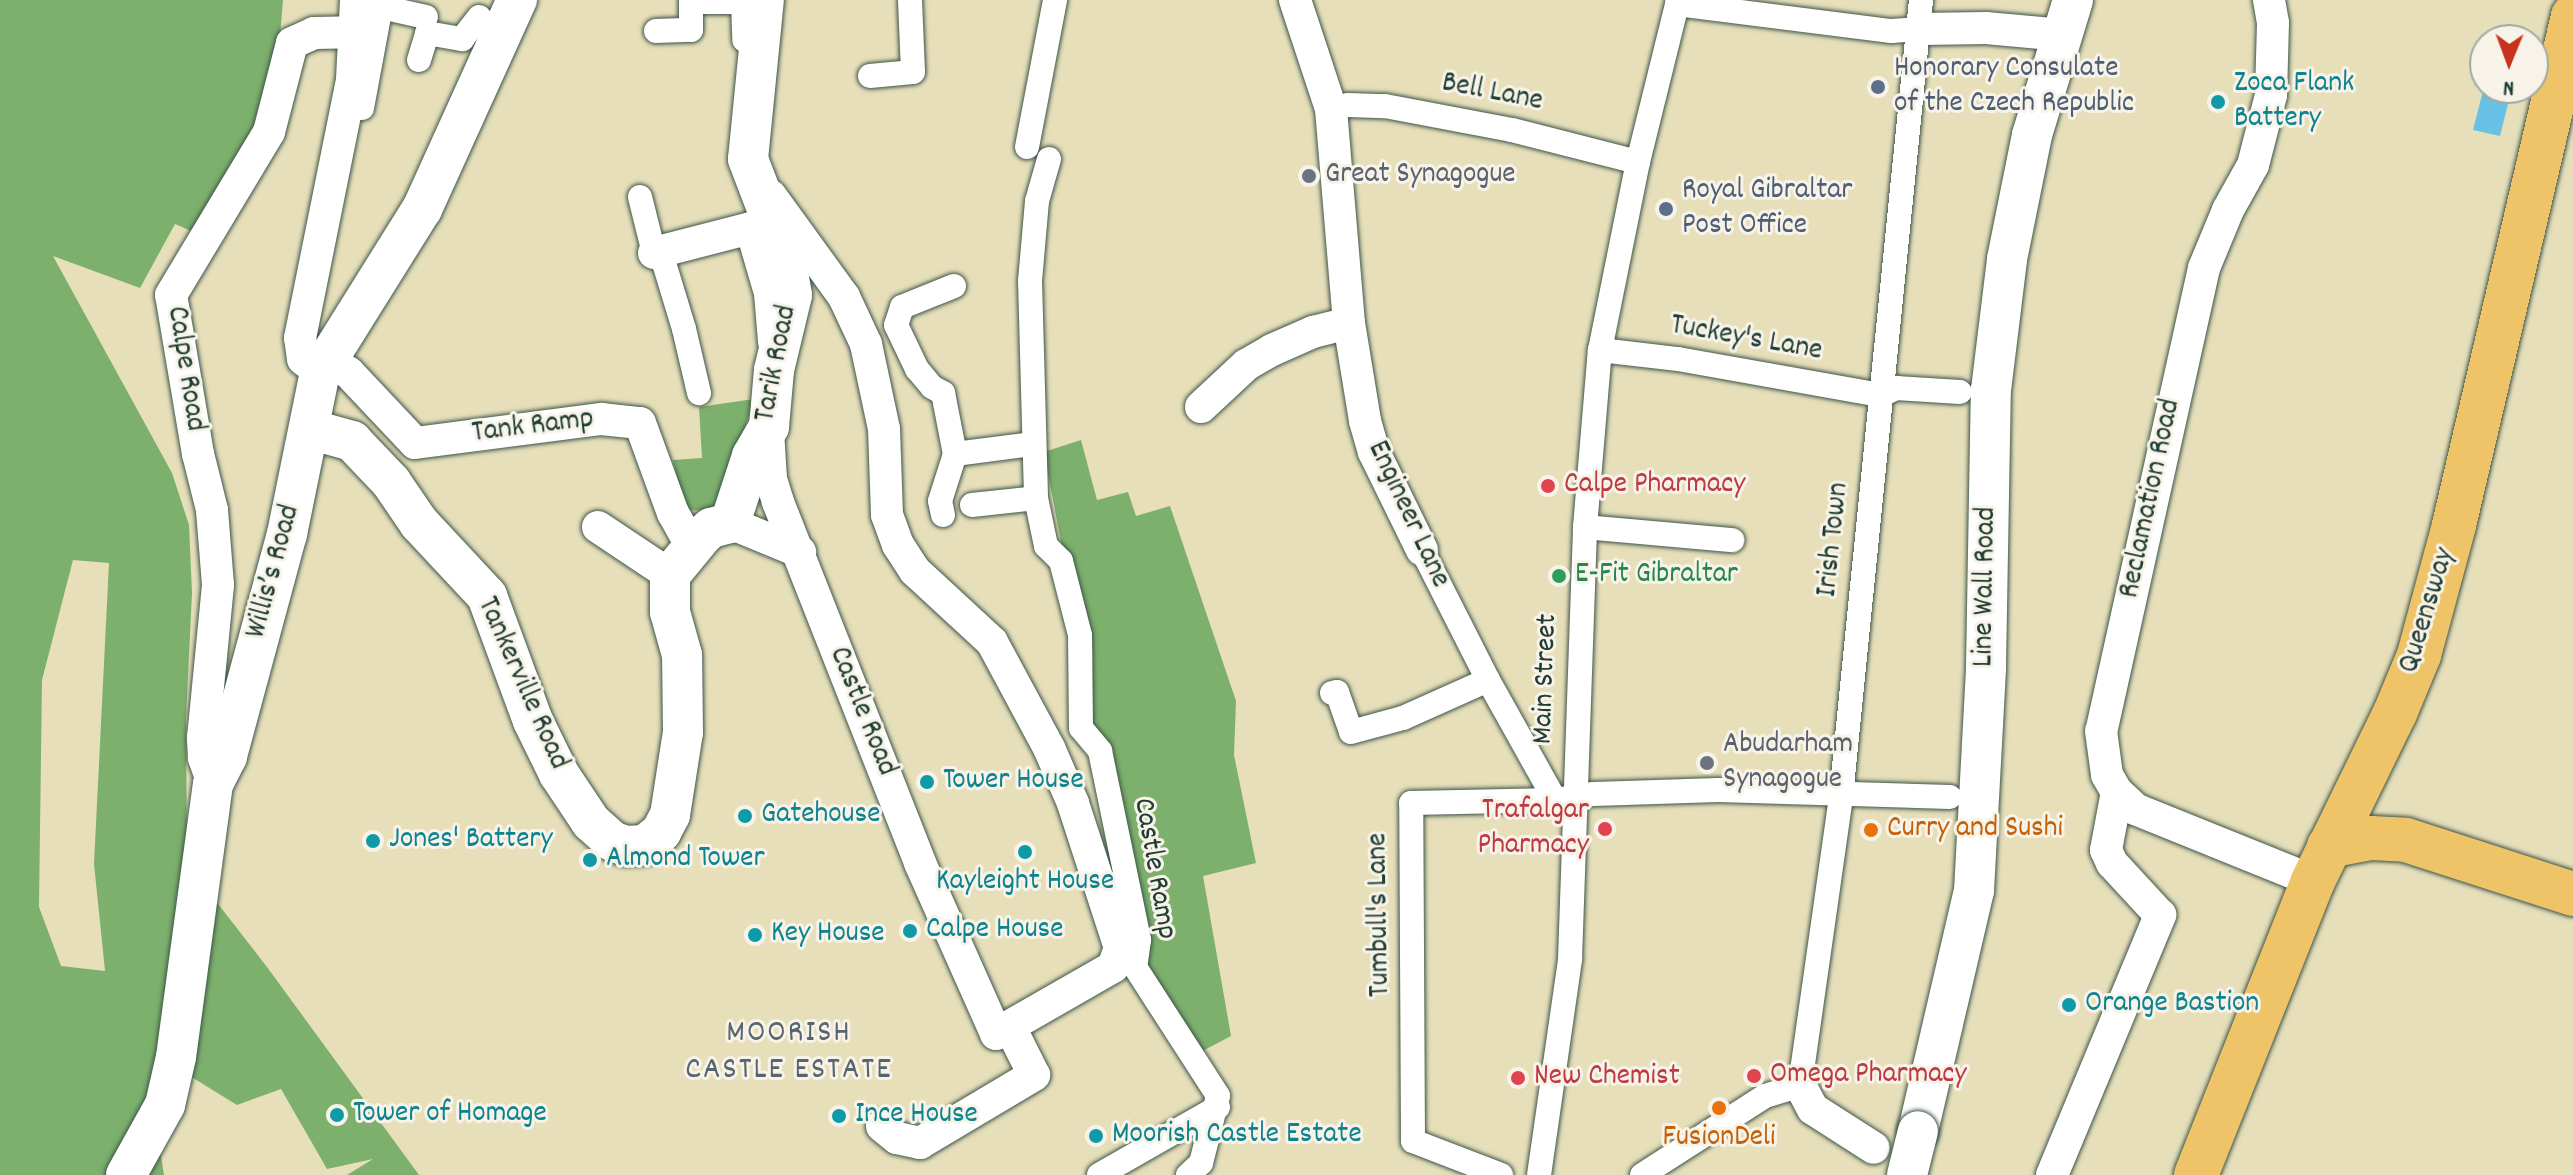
<!DOCTYPE html>
<meta charset="utf-8">
<style>
body{margin:0}
#map{position:relative;width:2573px;height:1175px;overflow:hidden;background:#e6dfba;font-family:Dekko,sans-serif}
div>[style]{position:absolute}
[style*='--x']{left:calc(var(--x)*1px);top:calc(var(--y)*1px);width:calc(var(--w)*1px);rotate:calc(var(--a)*1deg)}
.forest>*{inset:0;background:#7cb06c}
.water>*{inset:0;background:#68c0e5}
.roads{filter:drop-shadow(0 0 2px #3d5548) drop-shadow(0 0 2px #3d5548)}
.pedestrian>*{height:24px;margin:-12px;padding:0 12px;transform-origin:12px;border-radius:12px;background:#fff}
.minor>*{height:32px;margin:-16px;padding:0 16px;transform-origin:16px;border-radius:16px;background:#fff}
.tertiary>*{height:40px;margin:-20px;padding:0 20px;transform-origin:20px;border-radius:20px;background:#fff}
.primary>*{height:44px;margin:-22px;padding:0 22px;transform-origin:22px;border-radius:22px;background:#efc469}
.bridges{filter:drop-shadow(0 0 2px #3d5548) drop-shadow(0 0 2px #3d5548)}
.tertiary-bridge>*{height:40px;margin:-20px;padding:0 20px;transform-origin:20px;border-radius:20px;background:#fff}
.dots>*{width:22px;height:22px;translate:-50% -50%;box-sizing:border-box;border:4px solid #f7f3e8;border-radius:50%}
span{translate:-50% -50%;white-space:nowrap;text-align:center;line-height:1.15;-webkit-text-stroke:6px #f7f3e8;paint-order:stroke}
.service-label{font-size:30px;color:#4e5e75}
.left{translate:0 -50%;text-align:left}
.culture-label{font-size:30px;color:#0d838f}
.street-label{font-size:30px;color:#1f3d34}
.worship-label{font-size:30px;color:#5b616d}
.health-label{font-size:30px;color:#be3a42}
.right{translate:-100% -50%;text-align:right}
.leisure-label{font-size:30px;color:#27864d}
.food-label{font-size:30px;color:#c56008}
.neighbourhood-label{font-size:32px;color:#57656e;letter-spacing:2px}
.north{position:absolute;left:2469px;top:24px;width:80px;height:80px;box-sizing:border-box;background:#f7f3e8;border:2px solid #a1aaa0;border-radius:50%;rotate:181deg;font-size:22px;font-weight:700;line-height:32px;text-align:center;color:#1f3d34}
.north::after{content:'';display:block;margin:auto;width:28px;height:36px;background:#c8321e;clip-path:polygon(50% 0,100% 100%,50% 72%,0 100%)}
</style>
<div id="map">
<div class="forest">
<div style="clip-path:polygon(evenodd,0 0,283px 0,280px 36px,259px 129px,198px 234px,175px 224px,140px 288px,53px 256px,172px 473px,189px 525px,192px 593px,186px 718px,187px 864px,267px 967px,419px 1175px,347px 1175px,373px 1159px,327px 1169px,281px 1089px,237px 1105px,177px 1068px,157px 1131px,164px 1175px,0 1175px,0 0,73px 560px,109px 563px,94px 864px,105px 971px,61px 966px,39px 907px,42px 680px,73px 560px)"></div>
<div style="clip-path:polygon(754px 399px,719px 511px,685px 510px,673px 460px,702px 458px,699px 407px)"></div>
<div style="clip-path:polygon(1081px 440px,1097px 500px,1128px 492px,1136px 516px,1170px 506px,1236px 701px,1234px 755px,1256px 863px,1203px 876px,1231px 1036px,1195px 1055px,1149px 981px,1091px 722px,1093px 651px,1084px 612px,1061px 542px,1044px 452px)"></div>
</div>
<div class="water">
<div style="clip-path:polygon(2485px 83px,2485px 88px,2512px 88px,2500px 136px,2473px 130px)"></div>
</div>
<div class="roads">
<div class="pedestrian">
<div style="--x:692;--y:2;--w:51;--a:0"></div>
<div style="--x:743;--y:2;--w:38;--a:88"></div>
<div style="--x:1677;--y:4;--w:216;--a:7.2"></div>
<div style="--x:1891;--y:31;--w:30;--a:-4"></div>
<div style="--x:381;--y:7;--w:46;--a:12.5"></div>
<div style="--x:656;--y:31;--w:35;--a:-2"></div>
<div style="--x:691;--y:30;--w:30;--a:-90"></div>
<div style="--x:419;--y:60;--w:28;--a:-73"></div>
<div style="--x:427;--y:33;--w:36;--a:10"></div>
<div style="--x:462;--y:39;--w:28;--a:-52"></div>
<div style="--x:870;--y:76;--w:43;--a:-5.3"></div>
<div style="--x:913;--y:72;--w:72;--a:-92.4"></div>
<div style="--x:362;--y:108;--w:110;--a:-79.5"></div>
<div style="--x:1331;--y:109;--w:17;--a:-13"></div>
<div style="--x:1348;--y:105;--w:37;--a:2"></div>
<div style="--x:1385;--y:106;--w:129;--a:10.7"></div>
<div style="--x:1512;--y:130;--w:130;--a:14.3"></div>
<div style="--x:1027;--y:147;--w:150;--a:-79.2"></div>
<div style="--x:1049;--y:159;--w:44;--a:105.9"></div>
<div style="--x:1037;--y:201;--w:80;--a:95"></div>
<div style="--x:1030;--y:281;--w:217;--a:88.4"></div>
<div style="--x:1036;--y:498;--w:49;--a:78.2"></div>
<div style="--x:1046;--y:546;--w:21;--a:45"></div>
<div style="--x:1061;--y:561;--w:76;--a:75.6"></div>
<div style="--x:1080;--y:635;--w:93;--a:89.4"></div>
<div style="--x:1081;--y:728;--w:30;--a:50"></div>
<div style="--x:1100;--y:751;--w:193;--a:78.3"></div>
<div style="--x:1139;--y:940;--w:27;--a:98"></div>
<div style="--x:1135;--y:967;--w:153;--a:57.2"></div>
<div style="--x:1218;--y:1096;--w:69;--a:104.2"></div>
<div style="--x:1201;--y:1163;--w:18;--a:137"></div>
<div style="--x:640;--y:197;--w:58;--a:76"></div>
<div style="--x:654;--y:253;--w:14;--a:45"></div>
<div style="--x:664;--y:263;--w:69;--a:73.1"></div>
<div style="--x:684;--y:329;--w:66;--a:76.8"></div>
<div style="--x:954;--y:286;--w:56;--a:158"></div>
<div style="--x:902;--y:307;--w:19;--a:108"></div>
<div style="--x:896;--y:325;--w:49;--a:64.5"></div>
<div style="--x:917;--y:369;--w:23;--a:50"></div>
<div style="--x:932;--y:387;--w:13;--a:29"></div>
<div style="--x:943;--y:393;--w:62;--a:78.9"></div>
<div style="--x:1600;--y:350;--w:79;--a:6.6"></div>
<div style="--x:1678;--y:359;--w:206;--a:10.1"></div>
<div style="--x:1881;--y:395;--w:17;--a:-25"></div>
<div style="--x:1896;--y:388;--w:64;--a:3.6"></div>
<div style="--x:972;--y:505;--w:64;--a:-6.2"></div>
<div style="--x:943;--y:515;--w:14;--a:-102"></div>
<div style="--x:940;--y:501;--w:49;--a:-72.3"></div>
<div style="--x:955;--y:454;--w:79;--a:-7.3"></div>
<div style="--x:1585;--y:527;--w:148;--a:5.1"></div>
<div style="--x:1422;--y:550;--w:146;--a:63.1"></div>
<div style="--x:1488;--y:680;--w:137;--a:60.8"></div>
<div style="--x:1332;--y:693;--w:5;--a:-11"></div>
<div style="--x:1337;--y:692;--w:42;--a:70.7"></div>
<div style="--x:1351;--y:732;--w:54;--a:-15.1"></div>
<div style="--x:1403;--y:718;--w:93;--a:-24.1"></div>
<div style="--x:1099;--y:1175;--w:137;--a:-29.7"></div>
<div style="--x:1501;--y:1175;--w:94;--a:-158.9"></div>
<div style="--x:1413;--y:1141;--w:338;--a:-90.3"></div>
<div style="--x:1411;--y:803;--w:144;--a:-1.2"></div>
<div style="--x:1555;--y:800;--w:39;--a:-9"></div>
<div style="--x:1594;--y:794;--w:124;--a:-1.8"></div>
<div style="--x:1718;--y:790;--w:232;--a:1.7"></div>
<div style="--x:1539;--y:1175;--w:218;--a:-81.8"></div>
<div style="--x:1570;--y:959;--w:432;--a:-88"></div>
<div style="--x:1585;--y:527;--w:178;--a:-85.2"></div>
<div style="--x:1600;--y:350;--w:192;--a:-78.6"></div>
<div style="--x:1638;--y:162;--w:167;--a:-76.1"></div>
<div style="--x:1642;--y:1175;--w:146;--a:-32.7"></div>
<div style="--x:1765;--y:1096;--w:37;--a:-17"></div>
<div style="--x:1800;--y:1085;--w:292;--a:-81.9"></div>
<div style="--x:1841;--y:796;--w:800;--a:-84.26"></div>
</div>
<div class="minor">
<div style="--x:1295;--y:0;--w:115;--a:71.7"></div>
<div style="--x:1331;--y:109;--w:215;--a:85.2"></div>
<div style="--x:1349;--y:323;--w:99;--a:80.7"></div>
<div style="--x:1365;--y:421;--w:32;--a:74"></div>
<div style="--x:1374;--y:452;--w:109;--a:63.9"></div>
<div style="--x:2269;--y:0;--w:23;--a:80"></div>
<div style="--x:2273;--y:23;--w:72;--a:91.6"></div>
<div style="--x:2271;--y:95;--w:72;--a:104.4"></div>
<div style="--x:2253;--y:165;--w:51;--a:119.1"></div>
<div style="--x:2228;--y:210;--w:63;--a:112.5"></div>
<div style="--x:2204;--y:268;--w:474;--a:102.5"></div>
<div style="--x:2101;--y:731;--w:44;--a:82.2"></div>
<div style="--x:2107;--y:775;--w:20;--a:60"></div>
<div style="--x:2117;--y:792;--w:25;--a:43"></div>
<div style="--x:2135;--y:809;--w:192;--a:22"></div>
<div style="--x:1921;--y:29;--w:65;--a:-0.9"></div>
<div style="--x:1986;--y:28;--w:77;--a:5.2"></div>
<div style="--x:654;--y:253;--w:100;--a:-14.5"></div>
<div style="--x:751;--y:228;--w:68;--a:73.7"></div>
<div style="--x:770;--y:293;--w:49;--a:85.3"></div>
<div style="--x:326;--y:358;--w:27;--a:33"></div>
<div style="--x:349;--y:373;--w:96;--a:46.7"></div>
<div style="--x:415;--y:443;--w:188;--a:-7.4"></div>
<div style="--x:601;--y:419;--w:39;--a:6"></div>
<div style="--x:640;--y:423;--w:96;--a:69.9"></div>
<div style="--x:673;--y:513;--w:39;--a:61"></div>
<div style="--x:320;--y:372;--w:21;--a:-143"></div>
<div style="--x:303;--y:359;--w:21;--a:-98"></div>
<div style="--x:300;--y:338;--w:264;--a:-78.6"></div>
<div style="--x:352;--y:79;--w:79;--a:-87.1"></div>
<div style="--x:1201;--y:407;--w:62;--a:-43"></div>
<div style="--x:1246;--y:365;--w:30;--a:-30"></div>
<div style="--x:1272;--y:350;--w:45;--a:-23.7"></div>
<div style="--x:1313;--y:332;--w:37;--a:-14"></div>
<div style="--x:768;--y:431;--w:48;--a:86.4"></div>
<div style="--x:771;--y:479;--w:24;--a:73"></div>
<div style="--x:778;--y:502;--w:388;--a:68.5"></div>
<div style="--x:920;--y:863;--w:187;--a:66"></div>
<div style="--x:996;--y:1034;--w:135;--a:-29.8"></div>
<div style="--x:1113;--y:967;--w:20;--a:-70"></div>
<div style="--x:1120;--y:948;--w:152;--a:-108"></div>
<div style="--x:1073;--y:803;--w:60;--a:-113.6"></div>
<div style="--x:1049;--y:748;--w:120;--a:-118.3"></div>
<div style="--x:992;--y:642;--w:105;--a:-137.3"></div>
<div style="--x:915;--y:571;--w:31;--a:-123"></div>
<div style="--x:898;--y:545;--w:32;--a:-110"></div>
<div style="--x:887;--y:515;--w:86;--a:-92"></div>
<div style="--x:884;--y:429;--w:87;--a:-102"></div>
<div style="--x:866;--y:344;--w:52;--a:-115.1"></div>
<div style="--x:844;--y:297;--w:125;--a:-125.9"></div>
<div style="--x:730;--y:523;--w:76;--a:22.5"></div>
<div style="--x:598;--y:527;--w:87;--a:33.7"></div>
<div style="--x:213;--y:784;--w:28;--a:-109"></div>
<div style="--x:204;--y:758;--w:20;--a:-93"></div>
<div style="--x:203;--y:738;--w:154;--a:-84.4"></div>
<div style="--x:218;--y:585;--w:75;--a:-94.6"></div>
<div style="--x:212;--y:510;--w:58;--a:-104"></div>
<div style="--x:198;--y:454;--w:161;--a:-99.6"></div>
<div style="--x:171;--y:295;--w:190;--a:-59"></div>
<div style="--x:269;--y:132;--w:92;--a:-75.5"></div>
<div style="--x:292;--y:43;--w:24;--a:-24"></div>
<div style="--x:314;--y:33;--w:39;--a:-1"></div>
<div style="--x:1800;--y:1085;--w:27;--a:62"></div>
<div style="--x:1813;--y:1109;--w:72;--a:32.6"></div>
<div style="--x:882;--y:1126;--w:19;--a:39"></div>
<div style="--x:897;--y:1138;--w:24;--a:12"></div>
<div style="--x:920;--y:1143;--w:133;--a:-30.8"></div>
<div style="--x:1034;--y:1075;--w:54;--a:-116.6"></div>
<div style="--x:2052;--y:1175;--w:282;--a:-67.4"></div>
<div style="--x:2160;--y:915;--w:71;--a:-132.7"></div>
<div style="--x:2112;--y:863;--w:14;--a:-115"></div>
<div style="--x:2106;--y:850;--w:59;--a:-79.3"></div>
</div>
<div class="tertiary">
<div style="--x:309;--y:429;--w:45;--a:15.6"></div>
<div style="--x:352;--y:441;--w:57;--a:46.4"></div>
<div style="--x:391;--y:482;--w:50;--a:55.7"></div>
<div style="--x:419;--y:523;--w:100;--a:47"></div>
<div style="--x:487;--y:596;--w:133;--a:69.8"></div>
<div style="--x:533;--y:721;--w:59;--a:63.9"></div>
<div style="--x:559;--y:774;--w:58;--a:56.3"></div>
<div style="--x:591;--y:822;--w:28;--a:42"></div>
<div style="--x:612;--y:841;--w:15;--a:20"></div>
<div style="--x:626;--y:846;--w:19;--a:-3"></div>
<div style="--x:645;--y:845;--w:21;--a:-39"></div>
<div style="--x:661;--y:832;--w:19;--a:-62"></div>
<div style="--x:670;--y:815;--w:84;--a:-81.1"></div>
<div style="--x:683;--y:732;--w:77;--a:-90.7"></div>
<div style="--x:682;--y:655;--w:45;--a:-105.6"></div>
<div style="--x:670;--y:612;--w:37;--a:-90"></div>
<div style="--x:670;--y:575;--w:52;--a:-50.5"></div>
<div style="--x:703;--y:535;--w:11;--a:-41"></div>
<div style="--x:711;--y:528;--w:20;--a:-15"></div>
<div style="--x:730;--y:523;--w:71;--a:-71.8"></div>
<div style="--x:752;--y:456;--w:34;--a:-60"></div>
<div style="--x:769;--y:427;--w:57;--a:-85"></div>
<div style="--x:774;--y:370;--w:77;--a:-76.5"></div>
<div style="--x:792;--y:295;--w:40;--a:-100"></div>
<div style="--x:785;--y:256;--w:104;--a:-110.9"></div>
<div style="--x:748;--y:159;--w:160;--a:-84.3"></div>
<div style="--x:1918;--y:1131;--w:246;--a:-76.9"></div>
<div style="--x:1974;--y:891;--w:224;--a:-86.9"></div>
<div style="--x:1986;--y:667;--w:277;--a:-89"></div>
<div style="--x:1991;--y:390;--w:132;--a:-83"></div>
<div style="--x:2007;--y:259;--w:126;--a:-78.6"></div>
<div style="--x:2032;--y:135;--w:141;--a:-73.1"></div>
<div style="--x:126;--y:1175;--w:80;--a:-60.9"></div>
<div style="--x:165;--y:1105;--w:49;--a:-77.1"></div>
<div style="--x:176;--y:1057;--w:275;--a:-82.3"></div>
<div style="--x:213;--y:784;--w:31;--a:-63"></div>
<div style="--x:227;--y:756;--w:230;--a:-74.9"></div>
<div style="--x:287;--y:534;--w:165;--a:-78.5"></div>
<div style="--x:320;--y:372;--w:192;--a:-58"></div>
<div style="--x:422;--y:209;--w:230;--a:-65.6"></div>
</div>
<div class="primary">
<div style="--x:2329;--y:846;--w:43;--a:-10.8"></div>
<div style="--x:2371;--y:838;--w:35;--a:3"></div>
<div style="--x:2406;--y:840;--w:176;--a:17.9"></div>
<div style="--x:2196;--y:1175;--w:316;--a:-68.3"></div>
<div style="--x:2313;--y:881;--w:187;--a:-64"></div>
<div style="--x:2395;--y:713;--w:63;--a:-67.5"></div>
<div style="--x:2419;--y:655;--w:135;--a:-74.9"></div>
<div style="--x:2454;--y:525;--w:523;--a:-76.84"></div>
</div>
</div>
<div class="bridges">
<div class="tertiary-bridge">
<div style="--x:1907;--y:1175;--w:45;--a:-76"></div>
</div>
</div>
<div class="dots">
<div style="left:1878px;top:87px;background:#5c6f8a"></div>
<div style="left:2218px;top:102px;background:#0f9aa8"></div>
<div style="left:1309px;top:176px;background:#6b7280"></div>
<div style="left:1666px;top:209px;background:#5c6f8a"></div>
<div style="left:1548px;top:486px;background:#e0444e"></div>
<div style="left:1559px;top:576px;background:#2e9e5b"></div>
<div style="left:1707px;top:763px;background:#6b7280"></div>
<div style="left:927px;top:782px;background:#0f9aa8"></div>
<div style="left:745px;top:816px;background:#0f9aa8"></div>
<div style="left:1605px;top:829px;background:#e0444e"></div>
<div style="left:1871px;top:830px;background:#e8710a"></div>
<div style="left:373px;top:841px;background:#0f9aa8"></div>
<div style="left:1025px;top:852px;background:#0f9aa8"></div>
<div style="left:590px;top:860px;background:#0f9aa8"></div>
<div style="left:910px;top:931px;background:#0f9aa8"></div>
<div style="left:755px;top:935px;background:#0f9aa8"></div>
<div style="left:2069px;top:1005px;background:#0f9aa8"></div>
<div style="left:1754px;top:1076px;background:#e0444e"></div>
<div style="left:1518px;top:1078px;background:#e0444e"></div>
<div style="left:1719px;top:1108px;background:#e8710a"></div>
<div style="left:337px;top:1115px;background:#0f9aa8"></div>
<div style="left:839px;top:1116px;background:#0f9aa8"></div>
<div style="left:1096px;top:1136px;background:#0f9aa8"></div>
</div>
<div class="service-label">
<span class="left" style="left:1894px;top:87px">Honorary Consulate<br>of the Czech Republic</span>
<span class="left" style="left:1682px;top:209px">Royal Gibraltar<br>Post Office</span>
</div>
<div class="culture-label">
<span class="left" style="left:2234px;top:102px">Zoca Flank<br>Battery</span>
<span class="left" style="left:943px;top:782px">Tower House</span>
<span class="left" style="left:761px;top:816px">Gatehouse</span>
<span class="left" style="left:389px;top:841px">Jones' Battery</span>
<span class="left" style="left:606px;top:860px">Almond Tower</span>
<span style="left:1025px;top:883px">Kayleight House</span>
<span class="left" style="left:926px;top:931px">Calpe House</span>
<span class="left" style="left:771px;top:935px">Key House</span>
<span class="left" style="left:2085px;top:1005px">Orange Bastion</span>
<span class="left" style="left:353px;top:1115px">Tower of Homage</span>
<span class="left" style="left:855px;top:1116px">Ince House</span>
<span class="left" style="left:1112px;top:1136px">Moorish Castle Estate</span>
</div>
<div class="street-label">
<span style="left:1492px;top:94px;rotate:11deg">Bell Lane</span>
<span style="left:1746px;top:340px;rotate:10deg">Tuckey's Lane</span>
<span style="left:778px;top:364px;rotate:-79deg">Tarik Road</span>
<span style="left:184px;top:369px;rotate:81deg">Calpe Road</span>
<span style="left:533px;top:428px;rotate:-7deg">Tank Ramp</span>
<span style="left:2152px;top:499px;rotate:-78deg">Reclamation Road</span>
<span style="left:1407px;top:515px;rotate:65deg">Engineer Lane</span>
<span style="left:1835px;top:540px;rotate:-84deg">Irish Town</span>
<span style="left:275px;top:572px;rotate:-75deg">Willis’s Road</span>
<span style="left:1987px;top:587px;rotate:-89deg">Line Wall Road</span>
<span style="left:2429px;top:611px;rotate:-73deg">Queensway</span>
<span style="left:1547px;top:679px;rotate:-88deg">Main Street</span>
<span style="left:521px;top:684px;rotate:66deg">Tankerville Road</span>
<span style="left:861px;top:712px;rotate:68deg">Castle Road</span>
<span style="left:1153px;top:869px;rotate:80deg">Castle Ramp</span>
<span style="left:1381px;top:915px;rotate:-91deg">Tumbull's Lane</span>
</div>
<div class="worship-label">
<span class="left" style="left:1325px;top:176px">Great Synagogue</span>
<span class="left" style="left:1723px;top:763px">Abudarham<br>Synagogue</span>
</div>
<div class="health-label">
<span class="left" style="left:1564px;top:486px">Calpe Pharmacy</span>
<span class="right" style="left:1589px;top:829px">Trafalgar<br>Pharmacy</span>
<span class="left" style="left:1770px;top:1076px">Omega Pharmacy</span>
<span class="left" style="left:1534px;top:1078px">New Chemist</span>
</div>
<div class="leisure-label">
<span class="left" style="left:1575px;top:576px">E-Fit Gibraltar</span>
</div>
<div class="food-label">
<span class="left" style="left:1887px;top:830px">Curry and Sushi</span>
<span style="left:1719px;top:1139px">FusionDeli</span>
</div>
<div class="neighbourhood-label">
<span style="left:789px;top:1053px">MOORISH<br>CASTLE ESTATE</span>
</div>
<div class="north">N</div>
</div>
